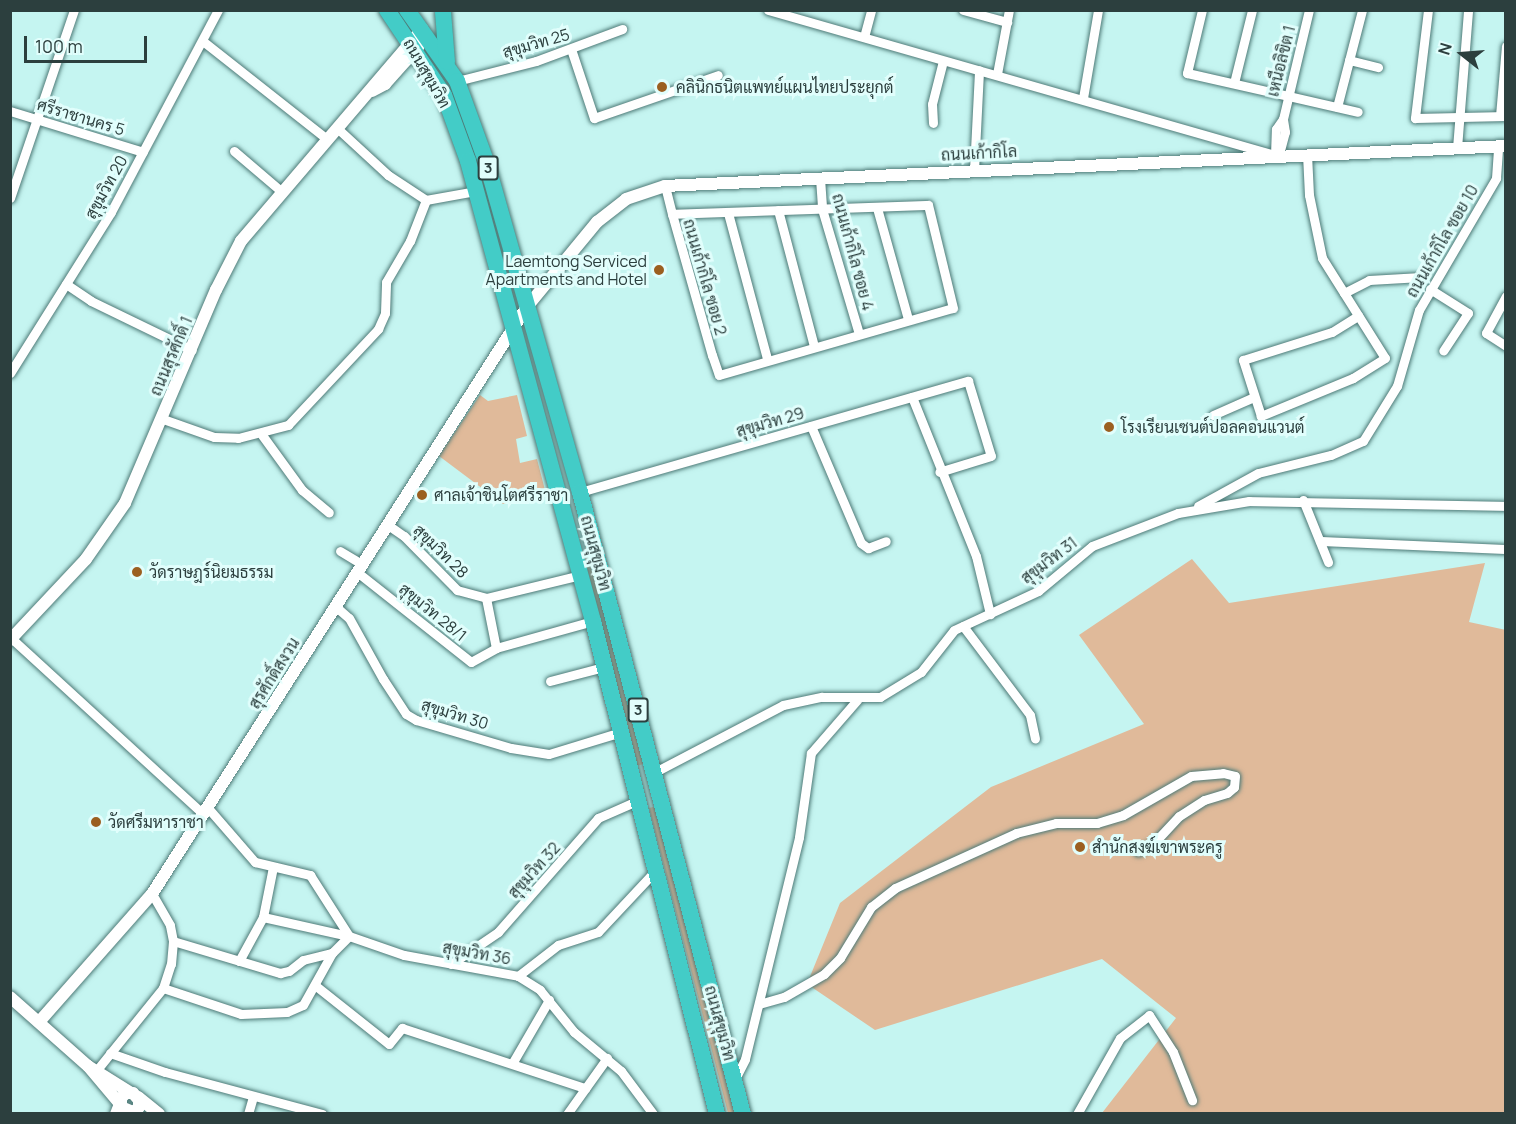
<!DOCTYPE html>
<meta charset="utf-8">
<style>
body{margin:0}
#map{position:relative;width:1516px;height:1124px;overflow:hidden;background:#c5f5f1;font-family:Manrope,Sarabun,sans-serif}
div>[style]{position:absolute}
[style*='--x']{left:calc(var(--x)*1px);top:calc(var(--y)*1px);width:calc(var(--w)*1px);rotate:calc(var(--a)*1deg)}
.green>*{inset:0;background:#e0ba9a}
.roads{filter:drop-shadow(0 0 2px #4e7a77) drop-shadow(0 0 2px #4e7a77)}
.street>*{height:9px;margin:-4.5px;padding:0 4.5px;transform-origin:4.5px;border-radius:4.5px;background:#fff}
.secondary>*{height:12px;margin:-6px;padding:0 6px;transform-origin:6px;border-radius:6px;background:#fff}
.highway>*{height:16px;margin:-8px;padding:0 8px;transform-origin:8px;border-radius:8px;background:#43ccc7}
.dots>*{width:16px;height:16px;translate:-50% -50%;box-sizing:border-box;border:3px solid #e1fefc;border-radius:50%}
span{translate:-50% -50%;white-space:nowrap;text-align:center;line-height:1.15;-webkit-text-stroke:6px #e1fefc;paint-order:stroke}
.shield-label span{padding:2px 4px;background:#e1fefc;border:2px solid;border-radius:4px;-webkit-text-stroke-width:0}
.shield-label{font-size:15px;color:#2c3f3e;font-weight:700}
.street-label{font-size:16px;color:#2c3f3e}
.poi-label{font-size:16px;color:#2c3f3e}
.left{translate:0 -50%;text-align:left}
.right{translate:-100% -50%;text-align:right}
.frame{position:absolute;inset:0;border:12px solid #2c3f3e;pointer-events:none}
.north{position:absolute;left:1432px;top:24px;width:60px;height:60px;-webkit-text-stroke:4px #e1fefc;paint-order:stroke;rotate:287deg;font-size:16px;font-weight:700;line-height:24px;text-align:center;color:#2c3f3e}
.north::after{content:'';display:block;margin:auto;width:21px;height:27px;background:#2c3f3e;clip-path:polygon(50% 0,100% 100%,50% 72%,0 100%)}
.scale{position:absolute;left:24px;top:36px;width:123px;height:27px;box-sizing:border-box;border:3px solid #2c3f3e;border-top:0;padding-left:8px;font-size:18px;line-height:21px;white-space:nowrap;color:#2c3f3e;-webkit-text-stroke:4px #e1fefc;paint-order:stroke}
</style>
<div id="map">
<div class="green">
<div style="clip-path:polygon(480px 395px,488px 401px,517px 395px,527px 436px,516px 439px,520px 463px,537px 459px,546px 494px,503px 504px,439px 456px)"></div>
<div style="clip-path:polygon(585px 541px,646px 763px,637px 766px,585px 564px)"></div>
<div style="clip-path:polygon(1192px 559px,1229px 603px,1485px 563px,1469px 622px,1506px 630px,1505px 1113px,1102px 1113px,1176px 1018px,1102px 959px,875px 1030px,807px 984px,840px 903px,991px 787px,1144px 724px,1079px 635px)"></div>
<div style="clip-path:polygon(657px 806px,736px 1113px,728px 1113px,649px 808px)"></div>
</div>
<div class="roads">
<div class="street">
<div style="--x:768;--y:10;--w:527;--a:15.96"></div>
<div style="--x:1275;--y:155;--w:26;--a:-88"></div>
<div style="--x:1276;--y:129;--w:12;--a:-55"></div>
<div style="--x:1283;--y:119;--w:112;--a:-76.6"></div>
<div style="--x:963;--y:10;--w:46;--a:15.3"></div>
<div style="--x:1202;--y:10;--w:65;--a:103.4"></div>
<div style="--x:1187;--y:73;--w:175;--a:12.8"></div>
<div style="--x:1428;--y:10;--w:109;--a:96.9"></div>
<div style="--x:1415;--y:118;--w:91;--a:-1.3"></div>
<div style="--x:864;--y:37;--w:28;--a:-75"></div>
<div style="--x:204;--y:42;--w:157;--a:38.3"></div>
<div style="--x:571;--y:49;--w:73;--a:71.6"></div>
<div style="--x:594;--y:118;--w:131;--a:-19.1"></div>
<div style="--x:1349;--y:60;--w:30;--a:14"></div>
<div style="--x:997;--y:74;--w:65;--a:-79.4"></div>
<div style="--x:457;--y:81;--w:81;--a:-14.2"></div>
<div style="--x:536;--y:61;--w:92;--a:-20.4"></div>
<div style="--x:1234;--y:83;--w:75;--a:-76.1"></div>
<div style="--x:1083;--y:98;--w:89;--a:-80.3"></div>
<div style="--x:1337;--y:107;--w:100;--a:-75.5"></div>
<div style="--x:10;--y:111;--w:139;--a:17.1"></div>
<div style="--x:1500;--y:116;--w:70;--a:-85.1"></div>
<div style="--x:933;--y:123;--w:19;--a:-93"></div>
<div style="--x:932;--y:104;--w:44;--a:-75.7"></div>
<div style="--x:1457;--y:148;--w:138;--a:-85.4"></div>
<div style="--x:234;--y:151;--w:63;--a:40.5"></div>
<div style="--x:1279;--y:154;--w:23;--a:-75"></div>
<div style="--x:1285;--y:132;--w:13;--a:-99"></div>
<div style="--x:1307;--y:154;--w:41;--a:87.2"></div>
<div style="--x:1309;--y:195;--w:64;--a:78.3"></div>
<div style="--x:1322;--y:258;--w:118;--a:57.8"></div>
<div style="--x:1385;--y:358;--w:38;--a:148"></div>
<div style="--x:1353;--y:378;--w:100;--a:157.6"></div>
<div style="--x:1261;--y:416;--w:59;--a:-107.8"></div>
<div style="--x:1243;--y:360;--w:93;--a:-17.5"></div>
<div style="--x:1332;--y:332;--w:31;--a:-32"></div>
<div style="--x:974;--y:170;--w:100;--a:-87.1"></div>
<div style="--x:820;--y:178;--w:31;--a:86"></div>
<div style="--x:822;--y:209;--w:130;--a:73.5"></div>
<div style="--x:665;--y:186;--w:29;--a:76"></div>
<div style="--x:672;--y:214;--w:147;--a:74.2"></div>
<div style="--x:712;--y:355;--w:21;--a:71"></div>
<div style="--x:719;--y:375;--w:243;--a:-16"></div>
<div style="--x:953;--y:308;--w:106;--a:-103.6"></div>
<div style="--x:928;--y:205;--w:256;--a:178"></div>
<div style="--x:10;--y:198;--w:199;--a:-71.2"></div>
<div style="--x:426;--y:200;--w:51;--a:-10.2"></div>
<div style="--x:877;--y:208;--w:115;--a:74.4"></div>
<div style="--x:778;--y:210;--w:141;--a:75.2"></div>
<div style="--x:728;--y:213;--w:151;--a:75"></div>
<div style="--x:66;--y:284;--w:30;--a:34"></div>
<div style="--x:91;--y:301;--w:112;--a:25.9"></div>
<div style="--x:1430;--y:289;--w:45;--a:32.3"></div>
<div style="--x:1468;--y:313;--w:45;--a:123.3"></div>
<div style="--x:1344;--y:293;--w:28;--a:-27"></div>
<div style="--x:1369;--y:280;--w:52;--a:-3.3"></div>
<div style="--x:1506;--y:296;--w:42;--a:118.4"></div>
<div style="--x:1486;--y:333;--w:24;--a:33"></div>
<div style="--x:10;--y:373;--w:190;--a:-57.9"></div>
<div style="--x:111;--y:212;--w:229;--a:-62.1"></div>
<div style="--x:912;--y:397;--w:171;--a:68.1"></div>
<div style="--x:976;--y:556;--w:60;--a:76.4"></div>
<div style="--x:1213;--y:415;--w:45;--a:-23.7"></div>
<div style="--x:163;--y:419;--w:54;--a:19.4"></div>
<div style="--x:214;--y:437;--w:24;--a:2"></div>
<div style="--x:238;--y:438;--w:52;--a:-14.6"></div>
<div style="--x:288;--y:425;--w:132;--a:-46.8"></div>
<div style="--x:378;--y:329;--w:17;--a:-66"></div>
<div style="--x:385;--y:313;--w:31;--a:-88"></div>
<div style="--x:386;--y:282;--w:48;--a:-59.7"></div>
<div style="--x:410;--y:241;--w:44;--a:-68.7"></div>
<div style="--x:426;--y:200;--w:45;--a:-146.7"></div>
<div style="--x:388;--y:175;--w:69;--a:-137.3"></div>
<div style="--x:811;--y:426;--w:127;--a:66.9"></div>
<div style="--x:861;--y:543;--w:9;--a:36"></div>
<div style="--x:868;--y:548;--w:19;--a:-21"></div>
<div style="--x:262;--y:435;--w:68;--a:54"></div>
<div style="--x:302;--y:490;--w:35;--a:40"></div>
<div style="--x:580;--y:492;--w:404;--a:-16"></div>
<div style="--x:968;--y:381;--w:78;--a:73"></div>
<div style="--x:991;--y:456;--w:54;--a:162.9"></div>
<div style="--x:1303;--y:500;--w:67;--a:68"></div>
<div style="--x:1198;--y:506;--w:68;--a:-28.8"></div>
<div style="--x:1258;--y:473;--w:75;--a:-13.9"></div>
<div style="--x:1331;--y:455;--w:35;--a:-24"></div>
<div style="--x:1363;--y:441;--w:65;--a:-58.3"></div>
<div style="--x:1397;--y:386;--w:79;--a:-73.9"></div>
<div style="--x:1419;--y:310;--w:153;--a:-59.7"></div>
<div style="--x:1496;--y:178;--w:32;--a:-86"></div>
<div style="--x:388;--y:525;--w:19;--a:35"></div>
<div style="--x:404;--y:536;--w:76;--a:45.5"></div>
<div style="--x:457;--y:590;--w:30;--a:15"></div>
<div style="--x:486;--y:598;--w:97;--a:-13.7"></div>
<div style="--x:1320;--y:541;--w:186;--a:2.5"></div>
<div style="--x:340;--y:551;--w:26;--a:31"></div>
<div style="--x:357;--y:572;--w:145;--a:38.3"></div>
<div style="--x:471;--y:662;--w:29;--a:-29"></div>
<div style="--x:496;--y:648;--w:101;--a:-15.6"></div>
<div style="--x:486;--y:598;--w:51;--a:78.7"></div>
<div style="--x:335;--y:606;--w:18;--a:41"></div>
<div style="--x:349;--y:618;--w:70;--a:60.9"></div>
<div style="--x:383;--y:679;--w:42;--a:56.7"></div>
<div style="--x:406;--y:714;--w:12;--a:31"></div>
<div style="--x:416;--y:720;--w:99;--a:16.4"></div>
<div style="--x:511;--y:748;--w:38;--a:9"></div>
<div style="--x:549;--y:754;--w:75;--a:-17"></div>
<div style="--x:963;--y:626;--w:111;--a:53"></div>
<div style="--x:1030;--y:715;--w:24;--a:78"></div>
<div style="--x:10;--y:637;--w:262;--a:42.5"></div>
<div style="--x:550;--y:681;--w:56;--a:-14.5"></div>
<div style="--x:655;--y:772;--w:144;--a:-27.6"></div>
<div style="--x:783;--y:705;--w:40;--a:-12"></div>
<div style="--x:822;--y:697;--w:58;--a:0"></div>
<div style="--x:880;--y:697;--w:48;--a:-31.4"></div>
<div style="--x:921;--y:672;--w:53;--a:-51.8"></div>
<div style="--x:954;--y:630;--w:93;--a:-24.9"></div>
<div style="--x:1038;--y:591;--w:70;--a:-39.8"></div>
<div style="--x:1092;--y:546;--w:92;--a:-21"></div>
<div style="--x:1178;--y:513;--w:72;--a:-9.6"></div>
<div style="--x:1249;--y:501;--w:257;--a:1.1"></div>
<div style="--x:208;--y:808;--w:72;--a:49"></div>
<div style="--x:255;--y:862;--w:57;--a:13.3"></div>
<div style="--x:310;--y:875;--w:72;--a:57.4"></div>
<div style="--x:263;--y:917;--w:88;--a:12.5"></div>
<div style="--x:349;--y:936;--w:58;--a:19.1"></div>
<div style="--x:404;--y:955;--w:116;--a:10.4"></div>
<div style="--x:518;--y:976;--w:26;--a:32"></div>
<div style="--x:540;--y:990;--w:54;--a:51"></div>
<div style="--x:574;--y:1032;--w:61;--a:39.7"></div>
<div style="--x:621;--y:1071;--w:54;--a:53.3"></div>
<div style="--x:173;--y:941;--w:112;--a:16.7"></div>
<div style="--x:280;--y:973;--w:9;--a:-13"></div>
<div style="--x:289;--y:971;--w:18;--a:-38"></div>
<div style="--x:303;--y:960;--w:30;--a:-14"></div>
<div style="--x:239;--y:961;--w:50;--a:-61.4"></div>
<div style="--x:263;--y:917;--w:51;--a:-78.7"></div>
<div style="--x:451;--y:964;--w:57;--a:-34.2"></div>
<div style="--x:498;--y:932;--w:152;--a:-48.7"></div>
<div style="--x:598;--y:818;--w:45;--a:-23.7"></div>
<div style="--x:518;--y:976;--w:51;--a:-37.8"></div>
<div style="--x:558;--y:945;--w:42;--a:-18"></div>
<div style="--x:598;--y:932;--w:85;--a:-46.9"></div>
<div style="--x:316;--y:986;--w:93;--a:38.5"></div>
<div style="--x:389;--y:1044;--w:21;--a:-51"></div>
<div style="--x:402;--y:1028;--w:193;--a:18.2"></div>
<div style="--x:163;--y:988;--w:82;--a:18.4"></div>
<div style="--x:241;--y:1014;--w:46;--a:-2.5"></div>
<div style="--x:287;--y:1012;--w:17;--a:-24"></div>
<div style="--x:303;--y:1005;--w:60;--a:-60.9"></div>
<div style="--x:332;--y:953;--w:24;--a:-45"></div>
<div style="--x:759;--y:1004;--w:26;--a:-16"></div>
<div style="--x:784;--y:997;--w:46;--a:-29.9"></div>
<div style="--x:824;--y:974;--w:23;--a:-45"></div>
<div style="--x:840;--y:958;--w:60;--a:-58.7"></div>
<div style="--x:871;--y:907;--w:31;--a:-38"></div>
<div style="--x:895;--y:888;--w:133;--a:-24.4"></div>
<div style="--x:1016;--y:833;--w:41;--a:-14"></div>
<div style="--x:1056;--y:823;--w:41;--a:0"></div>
<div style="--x:1097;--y:823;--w:27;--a:-17"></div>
<div style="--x:1123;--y:815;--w:78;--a:-29.8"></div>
<div style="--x:1191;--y:776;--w:32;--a:-5"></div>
<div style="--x:1223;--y:773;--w:12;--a:14"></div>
<div style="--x:1235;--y:776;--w:11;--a:95"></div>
<div style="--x:1234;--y:787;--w:9;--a:139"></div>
<div style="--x:1227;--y:793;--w:24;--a:163"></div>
<div style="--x:1204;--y:800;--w:30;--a:147"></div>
<div style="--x:1179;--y:816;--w:37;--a:133"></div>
<div style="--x:1154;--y:843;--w:18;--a:153"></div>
<div style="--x:110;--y:1053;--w:58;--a:19.1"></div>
<div style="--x:165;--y:1072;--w:163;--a:15"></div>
<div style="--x:513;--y:1062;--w:72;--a:-59.9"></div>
<div style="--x:96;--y:1071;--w:107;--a:-51.1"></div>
<div style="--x:163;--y:988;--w:25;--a:-72"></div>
<div style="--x:171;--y:964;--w:23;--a:-85"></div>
<div style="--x:173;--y:941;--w:16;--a:-101"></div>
<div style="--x:170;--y:925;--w:36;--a:-120"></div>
<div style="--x:735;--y:1079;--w:22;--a:-63"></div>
<div style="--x:745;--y:1059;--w:228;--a:-76.3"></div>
<div style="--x:799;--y:837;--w:85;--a:-81.9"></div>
<div style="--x:811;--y:753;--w:70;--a:-49"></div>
<div style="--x:248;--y:1114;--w:18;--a:-74"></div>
<div style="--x:567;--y:1114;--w:69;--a:-54.5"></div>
<div style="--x:1077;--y:1114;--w:87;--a:-60.5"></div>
<div style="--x:1120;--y:1038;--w:37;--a:-38"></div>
<div style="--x:1149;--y:1015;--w:44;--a:57"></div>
<div style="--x:1173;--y:1052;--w:52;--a:68.4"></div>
</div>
<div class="secondary">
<div style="--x:372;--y:91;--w:15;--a:-28"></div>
<div style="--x:385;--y:84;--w:50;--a:-48.3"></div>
<div style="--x:10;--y:640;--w:111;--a:-46.8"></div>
<div style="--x:86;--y:559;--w:68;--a:-55.1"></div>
<div style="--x:125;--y:503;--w:232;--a:-66.9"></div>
<div style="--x:216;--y:290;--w:55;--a:-63"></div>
<div style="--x:241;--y:241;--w:279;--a:-49.5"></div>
<div style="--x:10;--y:997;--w:104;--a:41.5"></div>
<div style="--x:39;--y:1022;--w:171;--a:-48.6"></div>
<div style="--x:152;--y:894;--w:695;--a:-57.45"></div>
<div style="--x:526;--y:308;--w:112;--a:-50.5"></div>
<div style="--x:597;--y:222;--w:37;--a:-38"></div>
<div style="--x:626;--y:199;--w:41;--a:-18.4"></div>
<div style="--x:665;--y:186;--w:842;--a:-2.72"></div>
<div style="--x:138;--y:1097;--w:27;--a:39"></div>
<div style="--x:116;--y:1114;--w:11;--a:-68"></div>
<div style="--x:120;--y:1104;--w:50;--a:-130.1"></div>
<div style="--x:88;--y:1066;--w:51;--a:32.1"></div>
<div style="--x:132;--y:1114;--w:10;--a:-45"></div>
<div style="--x:139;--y:1107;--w:7;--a:-90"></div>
<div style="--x:139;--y:1100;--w:9;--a:-131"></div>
<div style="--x:133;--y:1093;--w:7;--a:180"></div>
<div style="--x:126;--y:1093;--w:7;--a:135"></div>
<div style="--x:121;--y:1098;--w:9;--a:90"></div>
<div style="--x:121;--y:1107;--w:13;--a:23"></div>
</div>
<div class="highway">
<div style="--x:387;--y:10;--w:102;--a:56.2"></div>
<div style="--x:444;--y:95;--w:70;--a:70"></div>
<div style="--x:468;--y:161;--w:477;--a:74.8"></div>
<div style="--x:593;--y:621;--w:508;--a:75.88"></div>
<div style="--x:407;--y:10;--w:87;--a:54.8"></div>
<div style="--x:457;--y:81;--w:88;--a:70.1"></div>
<div style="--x:487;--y:164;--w:341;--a:74.2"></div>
<div style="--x:580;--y:492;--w:643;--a:75.32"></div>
<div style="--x:443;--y:12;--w:50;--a:85.4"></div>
</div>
</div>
<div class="dots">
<div style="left:662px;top:87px;background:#9b5f20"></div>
<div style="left:659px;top:270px;background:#9b5f20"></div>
<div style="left:1109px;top:427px;background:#9b5f20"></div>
<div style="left:422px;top:495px;background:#9b5f20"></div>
<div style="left:137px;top:572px;background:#9b5f20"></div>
<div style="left:96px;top:822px;background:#9b5f20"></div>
<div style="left:1080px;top:847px;background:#9b5f20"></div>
</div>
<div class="shield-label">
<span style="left:488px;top:168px">3</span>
<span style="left:638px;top:710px">3</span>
</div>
<div class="street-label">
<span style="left:536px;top:43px;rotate:-16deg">สุขุมวิท 25</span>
<span style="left:1281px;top:61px;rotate:-76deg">เหนือลิขิต 1</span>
<span style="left:427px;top:73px;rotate:60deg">ถนนสุขุมวิท</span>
<span style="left:81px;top:117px;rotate:17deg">ศรีราชานคร 5</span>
<span style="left:979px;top:153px;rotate:-3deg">ถนนเก้ากิโล</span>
<span style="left:106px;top:187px;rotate:-61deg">สุขุมวิท 20</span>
<span style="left:1442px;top:241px;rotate:-60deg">ถนนเก้ากิโล ซอย 10</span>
<span style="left:853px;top:252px;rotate:75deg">ถนนเก้ากิโล ซอย 4</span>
<span style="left:705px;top:277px;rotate:74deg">ถนนเก้ากิโล ซอย 2</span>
<span style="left:171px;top:356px;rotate:-67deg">ถนนสุรศักดิ์ 1</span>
<span style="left:770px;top:422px;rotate:-16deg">สุขุมวิท 29</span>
<span style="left:441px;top:551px;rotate:44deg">สุขุมวิท 28</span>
<span style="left:596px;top:553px;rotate:75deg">ถนนสุขุมวิท</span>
<span style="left:1049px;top:560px;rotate:-37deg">สุขุมวิท 31</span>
<span style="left:433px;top:612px;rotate:39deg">สุขุมวิท 28/1</span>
<span style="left:274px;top:673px;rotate:-58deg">สุรศักดิ์สงวน</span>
<span style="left:455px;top:714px;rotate:17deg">สุขุมวิท 30</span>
<span style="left:534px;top:870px;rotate:-48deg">สุขุมวิท 32</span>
<span style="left:477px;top:953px;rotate:10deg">สุขุมวิท 36</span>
<span style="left:720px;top:1023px;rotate:75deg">ถนนสุขุมวิท</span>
</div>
<div class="poi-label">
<span class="left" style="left:676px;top:87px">คลินิกธนิตแพทย์แผนไทยประยุกต์</span>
<span class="right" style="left:647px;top:270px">Laemtong Serviced<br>Apartments and Hotel</span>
<span class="left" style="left:1121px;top:427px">โรงเรียนเซนต์ปอลคอนแวนต์</span>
<span class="left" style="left:434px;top:495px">ศาลเจ้าชินโตศรีราชา</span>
<span class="left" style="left:149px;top:572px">วัดราษฎร์นิยมธรรม</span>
<span class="left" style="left:108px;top:822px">วัดศรีมหาราชา</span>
<span class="left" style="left:1092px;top:847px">สำนักสงฆ์เขาพระครู</span>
</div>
<div class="frame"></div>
<div class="north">N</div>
<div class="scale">100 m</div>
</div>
